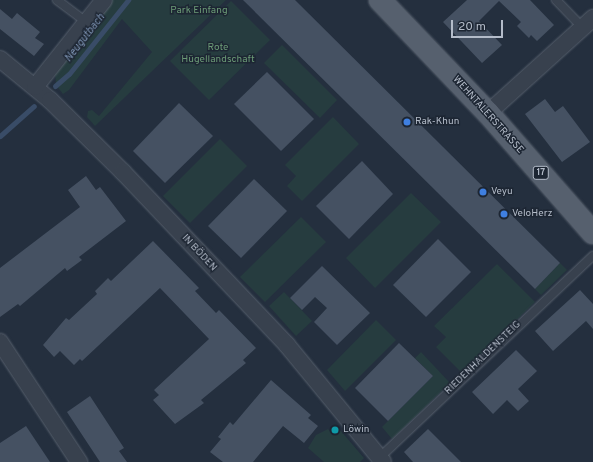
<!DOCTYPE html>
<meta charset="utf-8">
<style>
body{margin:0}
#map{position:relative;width:593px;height:462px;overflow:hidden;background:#242f3e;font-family:Overpass,sans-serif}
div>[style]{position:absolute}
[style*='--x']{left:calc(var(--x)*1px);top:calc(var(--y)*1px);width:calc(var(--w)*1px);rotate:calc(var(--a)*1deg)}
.green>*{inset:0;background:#263c3f}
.stream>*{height:5px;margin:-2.5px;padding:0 2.5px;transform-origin:2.5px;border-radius:2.5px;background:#394c67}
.building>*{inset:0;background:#455162}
.roads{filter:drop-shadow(0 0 1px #565f6c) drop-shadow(0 0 1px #565f6c)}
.lane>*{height:8px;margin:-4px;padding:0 4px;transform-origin:4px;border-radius:4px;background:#38414e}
.street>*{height:16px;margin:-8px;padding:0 8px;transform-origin:8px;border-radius:8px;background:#38414e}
.primary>*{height:22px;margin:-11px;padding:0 11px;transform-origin:11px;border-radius:11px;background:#56606e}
.dots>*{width:11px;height:11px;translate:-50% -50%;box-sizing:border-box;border:2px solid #1d2633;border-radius:50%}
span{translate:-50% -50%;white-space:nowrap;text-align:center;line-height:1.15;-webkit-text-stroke:3px #1d2633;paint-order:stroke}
.shield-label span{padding:1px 3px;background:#1d2633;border:1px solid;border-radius:3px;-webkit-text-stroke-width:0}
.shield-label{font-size:9px;color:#b4bcc9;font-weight:700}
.park-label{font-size:10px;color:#6b9a76}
.street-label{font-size:10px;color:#b4bcc9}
.poi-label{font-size:10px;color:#b4bcc9}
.left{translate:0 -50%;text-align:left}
.water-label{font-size:11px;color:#7c92b1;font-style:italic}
.scale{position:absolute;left:451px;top:20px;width:52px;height:18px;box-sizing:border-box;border:2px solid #b4bcc9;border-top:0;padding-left:5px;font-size:12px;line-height:14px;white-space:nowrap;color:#b4bcc9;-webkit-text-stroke:3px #1d2633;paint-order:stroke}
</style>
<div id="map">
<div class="green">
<div style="clip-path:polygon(111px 0,226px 0,95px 126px,87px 117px,88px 111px,92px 110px,99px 116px,152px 52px,122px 19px,69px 90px,63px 94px,56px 85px,55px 72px)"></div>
<div style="clip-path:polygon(231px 1px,270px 40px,209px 100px,170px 61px)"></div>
<div style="clip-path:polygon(282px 45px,337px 100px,320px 118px,264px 63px)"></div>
<div style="clip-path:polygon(333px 117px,359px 144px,302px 201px,287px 186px,296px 176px,285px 165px)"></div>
<div style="clip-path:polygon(220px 139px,247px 166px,190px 223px,163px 196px)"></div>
<div style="clip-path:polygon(411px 193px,441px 222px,375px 288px,346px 258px)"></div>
<div style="clip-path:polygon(301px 217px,326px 242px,265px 302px,240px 277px)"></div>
<div style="clip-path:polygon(560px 263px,567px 270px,541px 295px,535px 289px)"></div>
<div style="clip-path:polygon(497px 264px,535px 302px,462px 373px,436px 347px,446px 337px,434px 326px)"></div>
<div style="clip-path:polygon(284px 292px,312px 321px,296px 336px,269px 306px)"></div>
<div style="clip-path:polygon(376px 320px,396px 340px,345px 391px,327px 370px)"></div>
<div style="clip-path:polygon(421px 352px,450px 383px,392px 439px,382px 427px,433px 376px,415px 358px)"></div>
<div style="clip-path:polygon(328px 429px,333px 435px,340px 430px,364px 458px,360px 462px,324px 462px,308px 448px,316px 435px)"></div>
</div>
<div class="stream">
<div style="--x:55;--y:86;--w:18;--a:-41"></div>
<div style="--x:69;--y:74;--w:95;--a:-51.4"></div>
<div style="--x:0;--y:136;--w:45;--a:-41.4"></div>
</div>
<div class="building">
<div style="clip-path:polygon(243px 0,295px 0,560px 263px,535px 289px)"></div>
<div style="clip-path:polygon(467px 0,530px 0,554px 25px,537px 41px,531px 35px,529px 38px,517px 26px,521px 22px,499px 1px,479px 21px,502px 45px,482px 63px,443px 22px)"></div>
<div style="clip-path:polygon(0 9px,12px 19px,17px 13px,40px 32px,35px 38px,44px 44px,34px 56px,0 29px)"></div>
<div style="clip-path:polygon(267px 72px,314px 119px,281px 151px,234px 104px)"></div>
<div style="clip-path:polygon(545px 99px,555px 112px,563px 106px,590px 142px,562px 162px,525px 114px)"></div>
<div style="clip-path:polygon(179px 103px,213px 136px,165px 183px,133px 151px)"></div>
<div style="clip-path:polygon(362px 161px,393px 194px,349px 239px,316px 206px)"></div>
<div style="clip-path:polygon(86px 176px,96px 190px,100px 187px,126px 221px,79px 257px,82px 260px,67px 271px,65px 268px,20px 306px,18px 304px,0 317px,0 268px,80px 207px,68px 190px)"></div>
<div style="clip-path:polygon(254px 179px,287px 211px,241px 258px,208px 226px)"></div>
<div style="clip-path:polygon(438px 239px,471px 272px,426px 317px,393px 285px)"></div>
<div style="clip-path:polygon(153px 241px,199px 288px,195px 291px,216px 313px,219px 310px,256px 348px,243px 360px,246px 363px,201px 400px,204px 403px,175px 424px,153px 400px,159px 395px,154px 390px,209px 339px,160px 288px,82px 361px,80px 359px,74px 365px,60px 351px,54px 357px,43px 345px,66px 318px,69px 320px,97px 294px,95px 291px,108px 278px,111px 281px)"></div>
<div style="clip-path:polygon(322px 266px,370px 313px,337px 345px,314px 322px,327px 308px,315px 297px,302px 310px,290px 298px)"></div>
<div style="clip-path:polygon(580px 290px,593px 304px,593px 329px,586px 321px,553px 351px,535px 331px)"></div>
<div style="clip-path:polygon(399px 343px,433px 376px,388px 421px,355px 388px)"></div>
<div style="clip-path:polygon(516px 350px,537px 371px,518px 389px,529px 401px,518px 411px,507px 400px,493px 414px,472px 392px)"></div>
<div style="clip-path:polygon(271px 380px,311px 415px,308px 418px,318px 426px,304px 443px,283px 426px,253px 462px,223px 462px,210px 452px,221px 439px,218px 437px,230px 422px,233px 425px)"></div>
<div style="clip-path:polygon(90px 396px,124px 448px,119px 451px,127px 462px,100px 462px,67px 412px)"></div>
<div style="clip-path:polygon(26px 426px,50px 462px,0 462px,0 443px)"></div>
<div style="clip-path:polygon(428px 429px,461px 462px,413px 462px,404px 452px)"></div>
</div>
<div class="roads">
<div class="lane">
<div style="--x:57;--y:0;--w:36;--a:37"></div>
<div style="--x:556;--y:0;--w:37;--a:46"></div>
<div style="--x:377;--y:460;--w:297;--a:-43.4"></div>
</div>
<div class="street">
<div style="--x:0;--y:59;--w:65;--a:39.4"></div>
<div style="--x:50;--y:100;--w:103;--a:44.6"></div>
<div style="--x:123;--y:172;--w:238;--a:46.5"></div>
<div style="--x:287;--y:345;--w:151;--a:50.6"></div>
<div style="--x:35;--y:87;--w:111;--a:-51.6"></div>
<div style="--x:488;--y:113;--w:142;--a:-42.1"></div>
<div style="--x:0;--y:342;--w:144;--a:56.6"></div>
</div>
<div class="primary">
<div style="--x:380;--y:0;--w:156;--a:46.3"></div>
<div style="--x:488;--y:113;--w:159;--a:48.8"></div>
</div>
</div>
<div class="dots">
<div style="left:407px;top:122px;background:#3f7fe0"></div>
<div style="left:483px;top:192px;background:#3f7fe0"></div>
<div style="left:504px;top:214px;background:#3f7fe0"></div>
<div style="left:335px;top:430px;background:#0f9aa8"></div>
</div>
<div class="shield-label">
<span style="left:541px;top:173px">17</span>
</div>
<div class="park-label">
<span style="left:199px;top:11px">Park Einfang</span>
<span style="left:218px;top:53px">Rote<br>Hügellandschaft</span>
</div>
<div class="street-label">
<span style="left:488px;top:115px;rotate:48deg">WEHNTALERSTRASSE</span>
<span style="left:199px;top:253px;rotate:47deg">IN BÖDEN</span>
<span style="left:483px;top:358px;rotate:-44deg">RIEDENHALDENSTEIG</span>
</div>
<div class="poi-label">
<span class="left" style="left:415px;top:122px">Rak-Khun</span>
<span class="left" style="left:491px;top:192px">Veyu</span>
<span class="left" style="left:512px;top:214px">VeloHerz</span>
<span class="left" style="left:343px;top:430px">Löwin</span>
</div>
<div class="water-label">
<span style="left:85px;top:38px;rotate:-52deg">Neugutbach</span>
</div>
<div class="scale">20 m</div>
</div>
